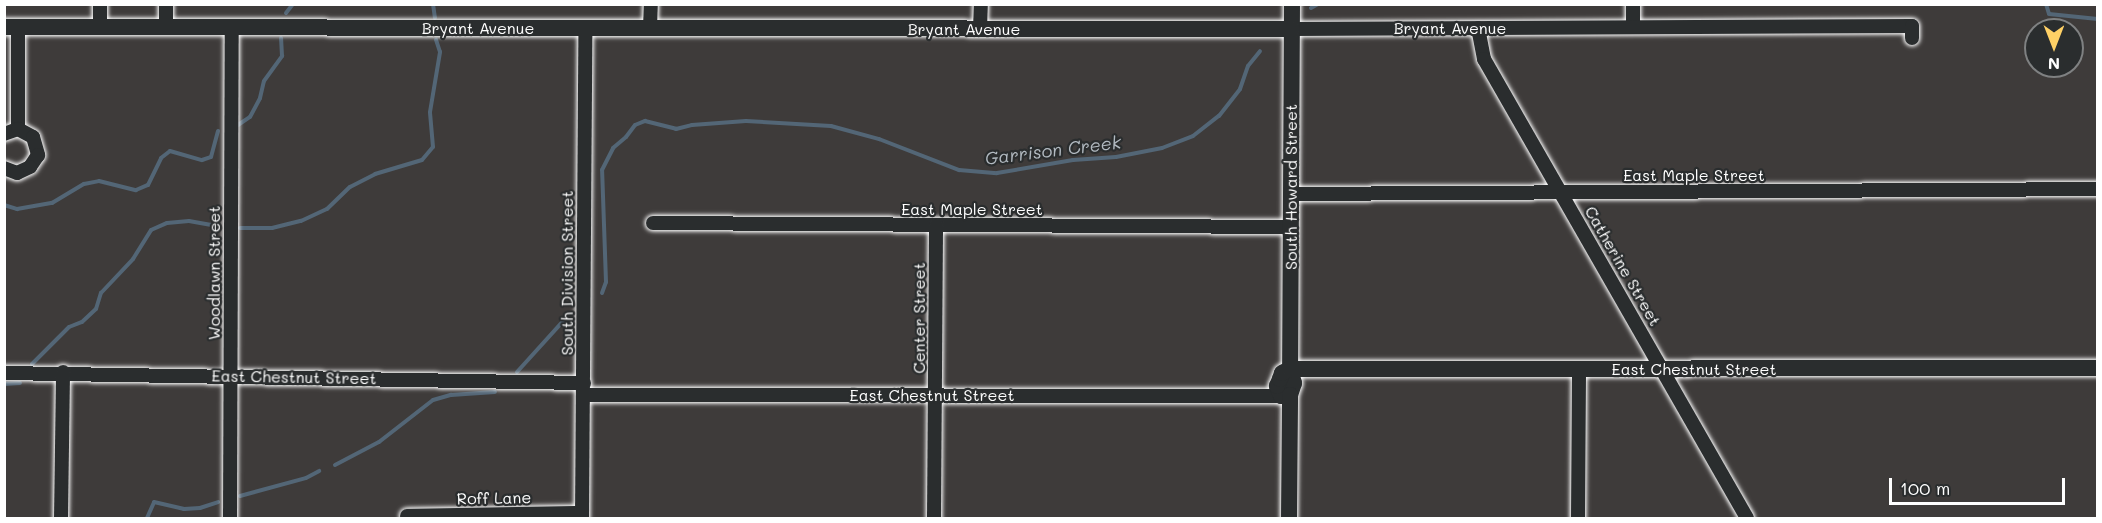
<!DOCTYPE html>
<style>
body{margin:0}
#map{position:relative;width:2102px;height:523px;overflow:hidden;background:#3e3b3a;font-family:Mali,sans-serif}
div>[style]{position:absolute}
[style*='--x']{left:calc(var(--x)*1px);top:calc(var(--y)*1px);width:calc(var(--w)*1px);rotate:calc(var(--a)*1deg)}
.stream>*{height:4px;margin:-2px;padding:0 2px;transform-origin:2px;border-radius:2px;background:#536676}
.roads{filter:drop-shadow(0 0 2px #fff) drop-shadow(0 0 2px #fff)}
.minor>*{height:14px;margin:-7px;padding:0 7px;transform-origin:7px;border-radius:7px;background:#2a2d2e}
.major>*{height:16px;margin:-8px;padding:0 8px;transform-origin:8px;border-radius:8px;background:#2a2d2e}
span{translate:-50% -50%;white-space:nowrap;text-align:center;line-height:1.15;-webkit-text-stroke:4.5px #2a2d2e;paint-order:stroke}
.street-label{font-size:16px;color:#fff}
.water-label{font-size:18px;color:#b2bac1;font-style:italic}
.frame{position:absolute;inset:0;border:6px solid #fff;pointer-events:none}
.north{position:absolute;left:2024px;top:18px;width:60px;height:60px;box-sizing:border-box;background:#2a2d2e;border:2px solid #7f8182;border-radius:50%;rotate:180deg;font-size:16px;font-weight:700;line-height:24px;text-align:center;color:#fff}
.north::after{content:'';display:block;margin:auto;width:21px;height:27px;background:#ffd166;clip-path:polygon(50% 0,100% 100%,50% 72%,0 100%)}
.scale{position:absolute;left:1889px;top:478px;width:176px;height:27px;box-sizing:border-box;border:3px solid #fff;border-top:0;padding-left:8px;font-size:18px;line-height:21px;white-space:nowrap;color:#fff;-webkit-text-stroke:4px #2a2d2e;paint-order:stroke}
</style>
<div id="map">
<div class="stream">
<div style="--x:433;--y:4;--w:14;--a:82"></div>
<div style="--x:2046;--y:4;--w:10;--a:73"></div>
<div style="--x:2049;--y:14;--w:49;--a:5.8"></div>
<div style="--x:1311;--y:8;--w:8;--a:-30"></div>
<div style="--x:286;--y:13;--w:11;--a:-52"></div>
<div style="--x:238;--y:125;--w:14;--a:-34"></div>
<div style="--x:250;--y:117;--w:21;--a:-62"></div>
<div style="--x:260;--y:98;--w:17;--a:-77"></div>
<div style="--x:264;--y:81;--w:31;--a:-54"></div>
<div style="--x:282;--y:56;--w:18;--a:-93"></div>
<div style="--x:4;--y:205;--w:14;--a:17"></div>
<div style="--x:17;--y:209;--w:36;--a:-10"></div>
<div style="--x:52;--y:203;--w:37;--a:-31"></div>
<div style="--x:84;--y:184;--w:15;--a:-11"></div>
<div style="--x:99;--y:181;--w:38;--a:14"></div>
<div style="--x:136;--y:190;--w:13;--a:-23"></div>
<div style="--x:148;--y:185;--w:30;--a:-64"></div>
<div style="--x:161;--y:158;--w:11;--a:-38"></div>
<div style="--x:170;--y:151;--w:33;--a:16"></div>
<div style="--x:202;--y:160;--w:9;--a:-18"></div>
<div style="--x:211;--y:157;--w:27;--a:-75"></div>
<div style="--x:240;--y:228;--w:32;--a:0"></div>
<div style="--x:272;--y:228;--w:30;--a:-14"></div>
<div style="--x:301;--y:221;--w:29;--a:-25"></div>
<div style="--x:327;--y:209;--w:32;--a:-44"></div>
<div style="--x:350;--y:187;--w:28;--a:-27"></div>
<div style="--x:375;--y:174;--w:49;--a:-16.6"></div>
<div style="--x:422;--y:160;--w:17;--a:-50"></div>
<div style="--x:433;--y:147;--w:35;--a:-95"></div>
<div style="--x:430;--y:112;--w:61;--a:-80.5"></div>
<div style="--x:440;--y:52;--w:13;--a:-108"></div>
<div style="--x:602;--y:293;--w:12;--a:-70"></div>
<div style="--x:606;--y:282;--w:112;--a:-92"></div>
<div style="--x:602;--y:170;--w:25;--a:-63"></div>
<div style="--x:613;--y:148;--w:17;--a:-40"></div>
<div style="--x:626;--y:137;--w:15;--a:-53"></div>
<div style="--x:635;--y:125;--w:11;--a:-22"></div>
<div style="--x:645;--y:121;--w:32;--a:14"></div>
<div style="--x:676;--y:129;--w:16;--a:-14"></div>
<div style="--x:692;--y:125;--w:54;--a:-4.2"></div>
<div style="--x:746;--y:121;--w:85;--a:3.4"></div>
<div style="--x:831;--y:126;--w:50;--a:15.2"></div>
<div style="--x:879;--y:139;--w:86;--a:21.2"></div>
<div style="--x:959;--y:170;--w:38;--a:5"></div>
<div style="--x:997;--y:173;--w:77;--a:-9.7"></div>
<div style="--x:1073;--y:160;--w:43;--a:-4"></div>
<div style="--x:1116;--y:157;--w:47;--a:-11.1"></div>
<div style="--x:1162;--y:148;--w:33;--a:-21"></div>
<div style="--x:1193;--y:136;--w:33;--a:-38"></div>
<div style="--x:1219;--y:116;--w:34;--a:-52"></div>
<div style="--x:1240;--y:89;--w:24;--a:-71"></div>
<div style="--x:1248;--y:66;--w:19;--a:-51"></div>
<div style="--x:32;--y:364;--w:52;--a:-45"></div>
<div style="--x:69;--y:327;--w:14;--a:-21"></div>
<div style="--x:82;--y:322;--w:19;--a:-43"></div>
<div style="--x:96;--y:309;--w:17;--a:-73"></div>
<div style="--x:101;--y:293;--w:47;--a:-46.7"></div>
<div style="--x:133;--y:259;--w:34;--a:-58"></div>
<div style="--x:151;--y:230;--w:17;--a:-24"></div>
<div style="--x:167;--y:223;--w:22;--a:-5"></div>
<div style="--x:189;--y:221;--w:27;--a:10"></div>
<div style="--x:517;--y:372;--w:73;--a:-47.8"></div>
<div style="--x:4;--y:384;--w:16;--a:-4"></div>
<div style="--x:335;--y:465;--w:50;--a:-27.6"></div>
<div style="--x:379;--y:442;--w:68;--a:-37.9"></div>
<div style="--x:433;--y:400;--w:19;--a:-16"></div>
<div style="--x:451;--y:395;--w:44;--a:-3.9"></div>
<div style="--x:240;--y:496;--w:68;--a:-15.3"></div>
<div style="--x:306;--y:478;--w:15;--a:-28"></div>
<div style="--x:147;--y:518;--w:17;--a:-66"></div>
<div style="--x:154;--y:502;--w:31;--a:13"></div>
<div style="--x:184;--y:509;--w:16;--a:-4"></div>
<div style="--x:200;--y:508;--w:19;--a:-18"></div>
</div>
<div class="roads">
<div class="minor">
<div style="--x:166;--y:4;--w:23;--a:90"></div>
<div style="--x:1633;--y:4;--w:23;--a:90"></div>
<div style="--x:100;--y:27;--w:23;--a:-90"></div>
<div style="--x:650;--y:28;--w:24;--a:-88"></div>
<div style="--x:1478;--y:28;--w:32;--a:79"></div>
<div style="--x:1484;--y:59;--w:529;--a:60.19"></div>
<div style="--x:980;--y:29;--w:25;--a:-88"></div>
<div style="--x:1292;--y:29;--w:620;--a:-0.28"></div>
<div style="--x:1912;--y:26;--w:12;--a:90"></div>
<div style="--x:18;--y:129;--w:102;--a:-90"></div>
<div style="--x:4;--y:134;--w:15;--a:-20"></div>
<div style="--x:18;--y:129;--w:17;--a:28"></div>
<div style="--x:33;--y:137;--w:19;--a:74"></div>
<div style="--x:38;--y:155;--w:14;--a:124"></div>
<div style="--x:30;--y:167;--w:14;--a:155"></div>
<div style="--x:17;--y:173;--w:14;--a:-159"></div>
<div style="--x:1291;--y:194;--w:807;--a:-0.35"></div>
<div style="--x:653;--y:223;--w:638;--a:0.36"></div>
<div style="--x:4;--y:373;--w:580;--a:0.99"></div>
<div style="--x:584;--y:395;--w:697;--a:0.08"></div>
<div style="--x:407;--y:516;--w:175;--a:-1"></div>
<div style="--x:61;--y:518;--w:146;--a:-89.2"></div>
<div style="--x:230;--y:518;--w:491;--a:-89.8"></div>
<div style="--x:582;--y:518;--w:490;--a:-89.6"></div>
<div style="--x:934;--y:518;--w:293;--a:-89.6"></div>
<div style="--x:1578;--y:518;--w:149;--a:-89.6"></div>
</div>
<div class="major">
<div style="--x:1292;--y:4;--w:365;--a:90.3"></div>
<div style="--x:1290;--y:369;--w:15;--a:74"></div>
<div style="--x:1294;--y:383;--w:13;--a:108"></div>
<div style="--x:1290;--y:395;--w:9;--a:174"></div>
<div style="--x:1281;--y:396;--w:11;--a:-112"></div>
<div style="--x:1277;--y:386;--w:8;--a:-67"></div>
<div style="--x:1280;--y:379;--w:6;--a:-72"></div>
<div style="--x:1282;--y:373;--w:9;--a:-27"></div>
<div style="--x:1290;--y:369;--w:808;--a:-0.07"></div>
<div style="--x:4;--y:27;--w:1288;--a:0.09"></div>
<div style="--x:1289;--y:518;--w:123;--a:-89.5"></div>
</div>
</div>
<div class="street-label">
<span style="left:478px;top:28px">Bryant Avenue</span>
<span style="left:1450px;top:28px">Bryant Avenue</span>
<span style="left:964px;top:29px">Bryant Avenue</span>
<span style="left:1694px;top:175px">East Maple Street</span>
<span style="left:1291px;top:187px;rotate:-90deg">South Howard Street</span>
<span style="left:972px;top:209px">East Maple Street</span>
<span style="left:1623px;top:266px;rotate:60deg">Catherine Street</span>
<span style="left:214px;top:273px;rotate:-90deg">Woodlawn Street</span>
<span style="left:567px;top:273px;rotate:-90deg">South Division Street</span>
<span style="left:919px;top:318px;rotate:-90deg">Center Street</span>
<span style="left:1694px;top:369px">East Chestnut Street</span>
<span style="left:294px;top:377px;rotate:1deg">East Chestnut Street</span>
<span style="left:932px;top:395px">East Chestnut Street</span>
<span style="left:494px;top:498px;rotate:-1deg">Roff Lane</span>
</div>
<div class="water-label">
<span style="left:1053px;top:150px;rotate:-7deg">Garrison Creek</span>
</div>
<div class="frame"></div>
<div class="north">N</div>
<div class="scale">100 m</div>
</div>
